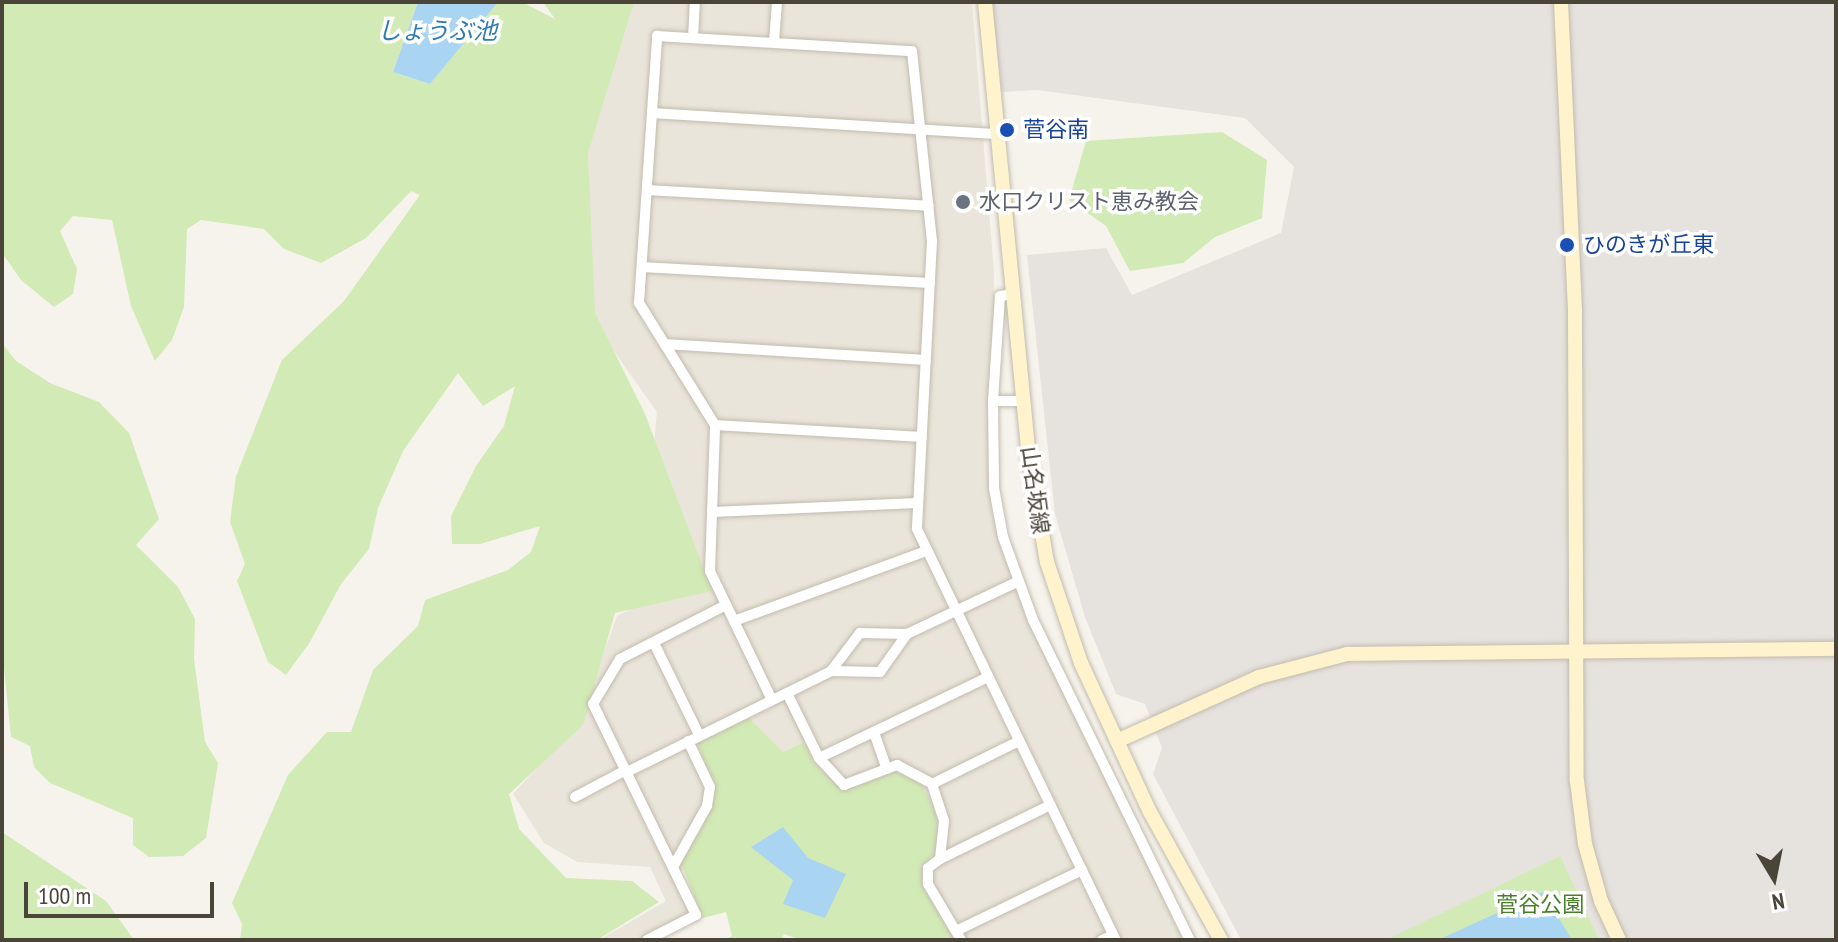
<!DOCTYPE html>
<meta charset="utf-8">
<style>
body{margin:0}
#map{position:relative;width:1838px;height:942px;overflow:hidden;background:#f6f3ec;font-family:"PT Sans Narrow","Noto Sans JP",sans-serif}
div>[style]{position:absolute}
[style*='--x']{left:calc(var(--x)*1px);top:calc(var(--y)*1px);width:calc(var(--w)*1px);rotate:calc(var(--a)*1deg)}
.residential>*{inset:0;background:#eae5da}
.industrial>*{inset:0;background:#e6e2dd}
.green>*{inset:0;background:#d2eab5}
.water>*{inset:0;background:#a9d4f2}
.roads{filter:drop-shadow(0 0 2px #c2bbae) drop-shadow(0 0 2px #c2bbae)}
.street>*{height:10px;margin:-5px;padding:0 5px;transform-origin:5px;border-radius:5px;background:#fff}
.secondary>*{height:14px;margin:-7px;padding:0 7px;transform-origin:7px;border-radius:7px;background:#fff3cd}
.dots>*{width:22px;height:22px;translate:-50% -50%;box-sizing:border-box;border:4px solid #fff;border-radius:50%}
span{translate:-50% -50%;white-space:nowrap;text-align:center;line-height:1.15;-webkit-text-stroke:7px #fff;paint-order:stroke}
.transit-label{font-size:22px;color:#164399}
.left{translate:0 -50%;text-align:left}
.worship-label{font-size:22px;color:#5b616d}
.street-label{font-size:22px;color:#4b4439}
.park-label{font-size:22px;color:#4a7f2a}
.water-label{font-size:24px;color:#2e7ab2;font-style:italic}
.frame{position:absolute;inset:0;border:4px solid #4b4439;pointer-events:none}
.north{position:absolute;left:1734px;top:838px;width:80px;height:80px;-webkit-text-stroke:6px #fff;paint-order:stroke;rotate:170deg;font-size:22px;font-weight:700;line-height:32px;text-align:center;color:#4b4439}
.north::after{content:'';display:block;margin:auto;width:28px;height:36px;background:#4b4439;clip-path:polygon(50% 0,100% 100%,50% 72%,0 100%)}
.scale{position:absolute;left:24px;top:882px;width:190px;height:36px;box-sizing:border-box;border:4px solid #4b4439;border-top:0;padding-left:10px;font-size:24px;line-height:28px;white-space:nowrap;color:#4b4439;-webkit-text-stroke:6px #fff;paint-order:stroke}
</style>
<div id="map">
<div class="residential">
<div style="clip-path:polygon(631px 2px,972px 2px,994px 272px,991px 507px,1015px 587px,1183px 940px,956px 940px,923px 886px,922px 867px,936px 851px,940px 821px,921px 783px,896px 771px,842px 790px,814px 763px,804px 742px,783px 752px,697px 750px,715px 786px,714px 798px,681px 873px,703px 918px,658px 940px,599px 940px,666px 901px,650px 867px,577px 862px,544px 843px,513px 794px,579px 721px,617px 616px,701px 575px,654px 444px,657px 412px,591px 319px,584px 153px)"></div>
</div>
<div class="industrial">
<div style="clip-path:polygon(992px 2px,1836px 2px,1836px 940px,1241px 940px,1153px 774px,1162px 748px,1145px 704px,1116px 694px,1085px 617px,1055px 514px,1027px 255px,1106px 248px,1132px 295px,1281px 233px,1294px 167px,1245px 118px,1037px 90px,1002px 92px)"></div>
</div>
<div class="green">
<div style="clip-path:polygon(2px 2px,418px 2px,393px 72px,430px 84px,498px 2px,522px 2px,555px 19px,543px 2px,634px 2px,588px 153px,595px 313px,645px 414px,712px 591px,615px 613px,583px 725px,509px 794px,519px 829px,566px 878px,632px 881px,659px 902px,597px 940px,240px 940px,242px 924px,232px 903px,288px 775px,327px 732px,351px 732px,373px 670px,418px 626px,425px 600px,508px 570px,531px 552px,540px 526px,480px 544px,452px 544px,451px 516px,476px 466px,504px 426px,515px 386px,483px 406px,458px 373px,403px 451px,378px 508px,369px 549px,341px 584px,310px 642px,286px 675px,268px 662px,237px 581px,245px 564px,230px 522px,236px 476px,282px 360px,344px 301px,420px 195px,411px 191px,366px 238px,321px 263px,284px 249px,264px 229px,201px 220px,187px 229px,184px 307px,172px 340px,155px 361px,131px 306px,112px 220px,73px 216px,60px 231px,77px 269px,73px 294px,54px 307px,21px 280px,2px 253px)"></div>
<div style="clip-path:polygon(1222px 132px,1267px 160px,1262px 218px,1215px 237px,1183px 263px,1130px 271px,1106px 226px,1069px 200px,1086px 141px)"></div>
<div style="clip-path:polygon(2px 343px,16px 361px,50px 383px,99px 402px,129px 433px,159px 519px,136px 545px,178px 587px,195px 619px,194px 659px,205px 742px,218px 763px,206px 838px,183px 856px,149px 857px,133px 845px,133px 818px,50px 783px,34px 767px,30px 746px,11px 737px,2px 648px)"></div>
<div style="clip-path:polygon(748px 717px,783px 752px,804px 742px,814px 763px,842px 790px,895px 771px,921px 783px,940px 821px,936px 851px,922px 867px,923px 886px,956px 940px,801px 940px,784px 934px,781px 940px,724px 940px,732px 936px,726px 912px,703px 918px,680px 861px,714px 798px,698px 742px)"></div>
<div style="clip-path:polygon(2px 832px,106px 901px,134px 940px,2px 940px)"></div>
<div style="clip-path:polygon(1560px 856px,1599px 940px,1386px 940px)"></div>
</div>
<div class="water">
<div style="clip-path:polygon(418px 2px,498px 2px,430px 84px,393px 72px)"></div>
<div style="clip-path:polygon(783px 827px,808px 858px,846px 874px,825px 918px,783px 904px,793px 880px,751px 847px)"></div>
<div style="clip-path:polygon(1543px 892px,1572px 940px,1438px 940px)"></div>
</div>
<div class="roads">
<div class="street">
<div style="--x:693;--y:38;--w:36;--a:-87"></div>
<div style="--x:774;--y:42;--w:40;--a:-85.7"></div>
<div style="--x:652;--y:113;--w:347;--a:3.5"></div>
<div style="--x:647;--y:190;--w:282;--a:3.2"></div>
<div style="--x:642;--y:267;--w:288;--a:3.2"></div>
<div style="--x:665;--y:344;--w:261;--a:3.5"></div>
<div style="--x:993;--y:401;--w:105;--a:-86.2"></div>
<div style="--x:1000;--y:296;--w:14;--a:-8"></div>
<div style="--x:1024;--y:401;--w:31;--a:180"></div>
<div style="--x:993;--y:401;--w:87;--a:89.3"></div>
<div style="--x:994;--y:488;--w:50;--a:79.6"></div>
<div style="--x:1003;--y:537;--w:88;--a:70.1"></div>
<div style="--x:1033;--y:620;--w:356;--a:63.9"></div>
<div style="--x:715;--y:425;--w:207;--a:3.3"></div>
<div style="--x:712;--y:512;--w:205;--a:-2.5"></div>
<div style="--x:734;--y:621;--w:204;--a:-20"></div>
<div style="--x:654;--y:643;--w:102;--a:63.9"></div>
<div style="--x:831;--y:671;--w:49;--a:1.2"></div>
<div style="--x:880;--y:672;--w:47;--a:-54.6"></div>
<div style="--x:787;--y:693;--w:72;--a:63.8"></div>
<div style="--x:819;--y:758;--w:37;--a:47"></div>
<div style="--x:844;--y:785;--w:57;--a:-20.7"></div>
<div style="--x:897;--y:765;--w:40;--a:28"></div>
<div style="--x:932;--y:784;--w:39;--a:72"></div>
<div style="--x:944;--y:821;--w:38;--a:96"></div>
<div style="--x:940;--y:859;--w:15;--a:143"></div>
<div style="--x:928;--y:868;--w:16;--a:90"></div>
<div style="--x:928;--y:884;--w:65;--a:59.5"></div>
<div style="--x:772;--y:700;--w:143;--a:-115.7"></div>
<div style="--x:710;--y:571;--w:146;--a:-88"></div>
<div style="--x:715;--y:425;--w:144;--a:-121.9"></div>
<div style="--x:639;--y:303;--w:268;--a:-86.1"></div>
<div style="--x:657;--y:36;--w:255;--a:3.4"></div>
<div style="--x:912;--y:51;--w:191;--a:84"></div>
<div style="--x:932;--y:241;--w:288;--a:93"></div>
<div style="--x:917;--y:529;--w:457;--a:64.2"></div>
<div style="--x:874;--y:732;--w:39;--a:71"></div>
<div style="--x:819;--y:758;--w:187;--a:-25.6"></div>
<div style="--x:627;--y:772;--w:228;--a:-26.3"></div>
<div style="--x:831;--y:671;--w:48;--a:-52.7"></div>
<div style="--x:860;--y:633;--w:47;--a:1.2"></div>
<div style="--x:907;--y:634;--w:122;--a:-25.3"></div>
<div style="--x:932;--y:784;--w:97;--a:-26.3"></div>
<div style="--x:575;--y:797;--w:58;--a:-27.9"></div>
<div style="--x:940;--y:859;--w:123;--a:-26.1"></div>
<div style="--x:673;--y:867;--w:70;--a:-60.9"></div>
<div style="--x:707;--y:806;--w:19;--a:-81"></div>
<div style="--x:710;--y:787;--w:51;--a:-115.6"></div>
<div style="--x:958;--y:930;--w:138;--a:-25.8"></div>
<div style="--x:647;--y:940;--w:55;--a:-27"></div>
<div style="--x:696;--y:915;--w:235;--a:-116"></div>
<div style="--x:593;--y:704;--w:52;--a:-59"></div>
<div style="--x:620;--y:659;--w:119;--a:-27"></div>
<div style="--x:1102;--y:940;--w:12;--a:-24"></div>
</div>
<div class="secondary">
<div style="--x:985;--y:2;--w:456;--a:84.5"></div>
<div style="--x:1029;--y:456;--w:108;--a:80.4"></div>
<div style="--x:1047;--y:562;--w:107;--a:71.4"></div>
<div style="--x:1081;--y:663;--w:164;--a:65.2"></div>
<div style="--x:1150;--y:812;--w:146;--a:61"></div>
<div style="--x:1561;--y:2;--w:313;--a:87.4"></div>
<div style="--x:1575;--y:315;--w:466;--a:89.8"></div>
<div style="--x:1577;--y:781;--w:64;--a:82.8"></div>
<div style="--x:1585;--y:844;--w:59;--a:74.3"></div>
<div style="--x:1601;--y:901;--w:43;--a:65.2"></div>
<div style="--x:1117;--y:741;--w:156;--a:-24.3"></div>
<div style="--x:1259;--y:677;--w:91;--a:-14.6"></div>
<div style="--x:1347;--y:654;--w:489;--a:-0.6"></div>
</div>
</div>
<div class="dots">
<div style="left:1007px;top:130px;background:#1a4fb4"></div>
<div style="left:963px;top:202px;background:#6b7280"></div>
<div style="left:1567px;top:245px;background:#1a4fb4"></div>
</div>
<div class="transit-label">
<span class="left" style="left:1023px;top:130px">菅谷南</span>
<span class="left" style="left:1583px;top:245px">ひのきが丘東</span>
</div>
<div class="worship-label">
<span class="left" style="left:979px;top:202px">水口クリスト恵み教会</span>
</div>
<div class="street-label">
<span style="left:1035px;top:490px;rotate:82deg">山名坂線</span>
</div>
<div class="park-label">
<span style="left:1540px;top:905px">菅谷公園</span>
</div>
<div class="water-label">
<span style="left:437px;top:31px">しょうぶ池</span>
</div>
<div class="frame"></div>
<div class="north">N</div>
<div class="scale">100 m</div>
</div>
